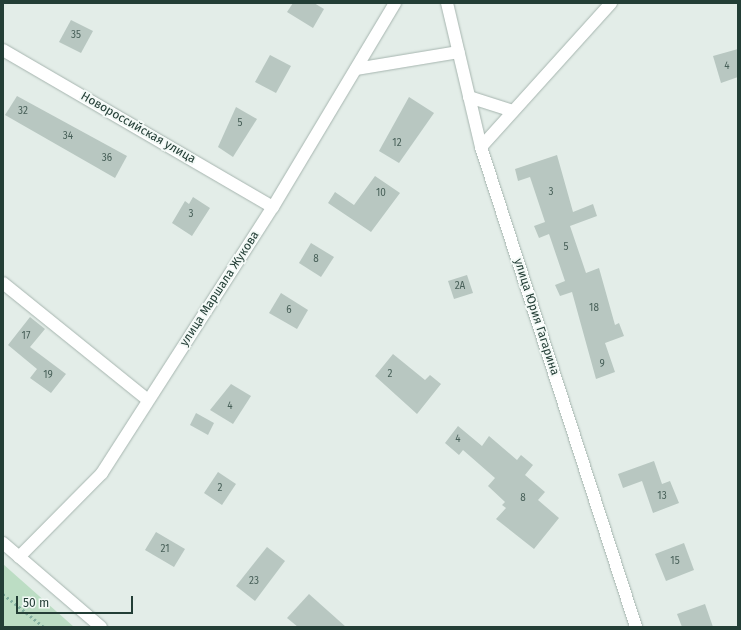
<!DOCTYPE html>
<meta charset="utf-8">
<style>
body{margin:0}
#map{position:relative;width:741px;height:630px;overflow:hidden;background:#e3ede8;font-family:"Fira Sans",sans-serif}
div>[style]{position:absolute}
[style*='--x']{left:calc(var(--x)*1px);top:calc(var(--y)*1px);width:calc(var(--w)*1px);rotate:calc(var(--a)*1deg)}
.green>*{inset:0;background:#bcddc4}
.building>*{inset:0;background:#b8c7c1}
.path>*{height:2.5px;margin-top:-1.25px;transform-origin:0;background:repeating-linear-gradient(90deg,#84b0a1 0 2px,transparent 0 5px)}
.roads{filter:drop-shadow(0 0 1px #a6b5af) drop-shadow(0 0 1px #a6b5af)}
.minor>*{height:12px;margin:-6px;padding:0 6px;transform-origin:6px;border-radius:6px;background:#fff}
.tertiary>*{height:12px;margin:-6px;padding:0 6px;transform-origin:6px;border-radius:6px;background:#fff}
span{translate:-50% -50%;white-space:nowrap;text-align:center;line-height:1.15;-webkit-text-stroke:3.5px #f3f9f6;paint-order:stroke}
.number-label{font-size:10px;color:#486059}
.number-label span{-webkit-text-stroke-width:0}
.street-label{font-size:12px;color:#233e36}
.frame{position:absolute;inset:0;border:4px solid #233e36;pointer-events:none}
.scale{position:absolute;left:16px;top:596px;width:117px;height:18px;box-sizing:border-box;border:2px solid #233e36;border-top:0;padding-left:5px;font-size:12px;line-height:14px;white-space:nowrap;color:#233e36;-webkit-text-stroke:3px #f3f9f6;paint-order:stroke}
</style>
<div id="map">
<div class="green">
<div style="clip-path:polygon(3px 564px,74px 627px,3px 627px)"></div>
</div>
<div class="building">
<div style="clip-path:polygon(293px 3px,314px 3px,324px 9px,313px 28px,287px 12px)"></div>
<div style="clip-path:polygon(71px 20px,93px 31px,81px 53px,59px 42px)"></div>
<div style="clip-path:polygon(738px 49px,738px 77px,721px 83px,713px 56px)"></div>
<div style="clip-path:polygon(270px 55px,291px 66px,276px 93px,255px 82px)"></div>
<div style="clip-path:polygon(17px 96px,127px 156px,115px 178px,5px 115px)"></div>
<div style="clip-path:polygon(409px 97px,434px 113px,399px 163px,379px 151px)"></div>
<div style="clip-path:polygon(236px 107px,257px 119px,233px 157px,218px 147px)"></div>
<div style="clip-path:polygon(557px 155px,573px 212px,593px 204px,597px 216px,570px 226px,586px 273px,599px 268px,615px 325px,619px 323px,624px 336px,605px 343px,615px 372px,596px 379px,572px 292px,560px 296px,555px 285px,565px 281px,549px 234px,539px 238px,534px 226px,545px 222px,530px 177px,518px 181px,515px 169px)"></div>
<div style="clip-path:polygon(375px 176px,400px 193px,371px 232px,328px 203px,335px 192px,354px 205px)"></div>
<div style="clip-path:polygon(193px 197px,210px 208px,192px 236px,172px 223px,185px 201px,189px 204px)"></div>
<div style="clip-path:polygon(311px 243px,334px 257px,321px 277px,299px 263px)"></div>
<div style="clip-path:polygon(467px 275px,473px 293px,454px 299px,448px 281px)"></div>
<div style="clip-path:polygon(281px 293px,308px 310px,297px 329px,269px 313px)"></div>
<div style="clip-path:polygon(30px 317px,45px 329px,30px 347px,66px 374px,51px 393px,30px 378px,37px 369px,8px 345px)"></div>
<div style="clip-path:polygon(393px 354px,425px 380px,430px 375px,441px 384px,417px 414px,375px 376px)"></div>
<div style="clip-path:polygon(231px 384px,251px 396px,233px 424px,210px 410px)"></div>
<div style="clip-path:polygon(196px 413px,214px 423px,208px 435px,190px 425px)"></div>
<div style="clip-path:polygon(458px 426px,482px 446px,489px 436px,517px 460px,521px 455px,533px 465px,525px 475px,545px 492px,538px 500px,559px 518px,534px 549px,496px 519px,506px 508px,502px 505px,505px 502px,488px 486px,495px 478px,463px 450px,459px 455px,445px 443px)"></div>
<div style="clip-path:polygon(654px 461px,662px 484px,670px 481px,679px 503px,653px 513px,642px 481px,623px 488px,618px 474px)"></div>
<div style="clip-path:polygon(218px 472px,236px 484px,222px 505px,204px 493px)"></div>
<div style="clip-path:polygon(156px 532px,185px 549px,174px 567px,145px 550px)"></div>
<div style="clip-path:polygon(684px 543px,694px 570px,666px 581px,655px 554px)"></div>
<div style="clip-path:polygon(267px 547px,285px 561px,255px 601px,236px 586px)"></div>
<div style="clip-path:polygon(309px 594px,346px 627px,298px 627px,287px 618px)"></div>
<div style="clip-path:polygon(705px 604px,713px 627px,682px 627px,677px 614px)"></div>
</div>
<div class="path">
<div style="--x:3;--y:594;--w:53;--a:38.8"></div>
</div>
<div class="roads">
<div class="minor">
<div style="--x:447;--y:3;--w:148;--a:76.7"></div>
<div style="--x:481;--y:147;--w:504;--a:72.1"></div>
<div style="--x:3;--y:50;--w:312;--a:30.2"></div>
<div style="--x:356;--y:69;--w:104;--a:-9.4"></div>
<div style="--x:469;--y:97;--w:46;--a:17.7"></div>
<div style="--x:481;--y:147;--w:194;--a:-47.9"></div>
<div style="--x:3;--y:283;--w:186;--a:38.9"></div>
<div style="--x:19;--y:557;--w:118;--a:-45.3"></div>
<div style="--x:102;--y:473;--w:316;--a:-57.3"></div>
<div style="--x:273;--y:207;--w:238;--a:-59.1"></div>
</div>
<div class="tertiary">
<div style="--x:3;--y:543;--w:129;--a:40.6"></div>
</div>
</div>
<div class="number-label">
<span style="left:76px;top:36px">35</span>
<span style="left:727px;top:67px">4</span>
<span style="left:23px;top:112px">32</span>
<span style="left:240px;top:124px">5</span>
<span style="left:68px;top:137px">34</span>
<span style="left:397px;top:144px">12</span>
<span style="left:107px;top:159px">36</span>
<span style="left:551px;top:193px">3</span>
<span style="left:381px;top:194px">10</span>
<span style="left:191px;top:215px">3</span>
<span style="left:566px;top:248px">5</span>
<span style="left:316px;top:260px">8</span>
<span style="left:460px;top:287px">2А</span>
<span style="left:594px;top:309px">18</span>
<span style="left:289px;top:311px">6</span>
<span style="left:26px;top:337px">17</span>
<span style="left:602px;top:365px">9</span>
<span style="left:390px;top:375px">2</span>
<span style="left:48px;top:376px">19</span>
<span style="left:230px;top:407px">4</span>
<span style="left:458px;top:440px">4</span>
<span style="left:220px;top:489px">2</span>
<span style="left:662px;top:497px">13</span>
<span style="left:523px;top:499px">8</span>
<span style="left:165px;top:550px">21</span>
<span style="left:675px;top:562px">15</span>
<span style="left:254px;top:582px">23</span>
</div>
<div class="street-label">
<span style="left:138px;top:128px;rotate:30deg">Новороссийская улица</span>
<span style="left:220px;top:289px;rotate:-57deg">улица Маршала Жукова</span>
<span style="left:536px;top:317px;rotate:72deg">улица Юрия Гагарина</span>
</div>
<div class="frame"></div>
<div class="scale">50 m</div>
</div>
